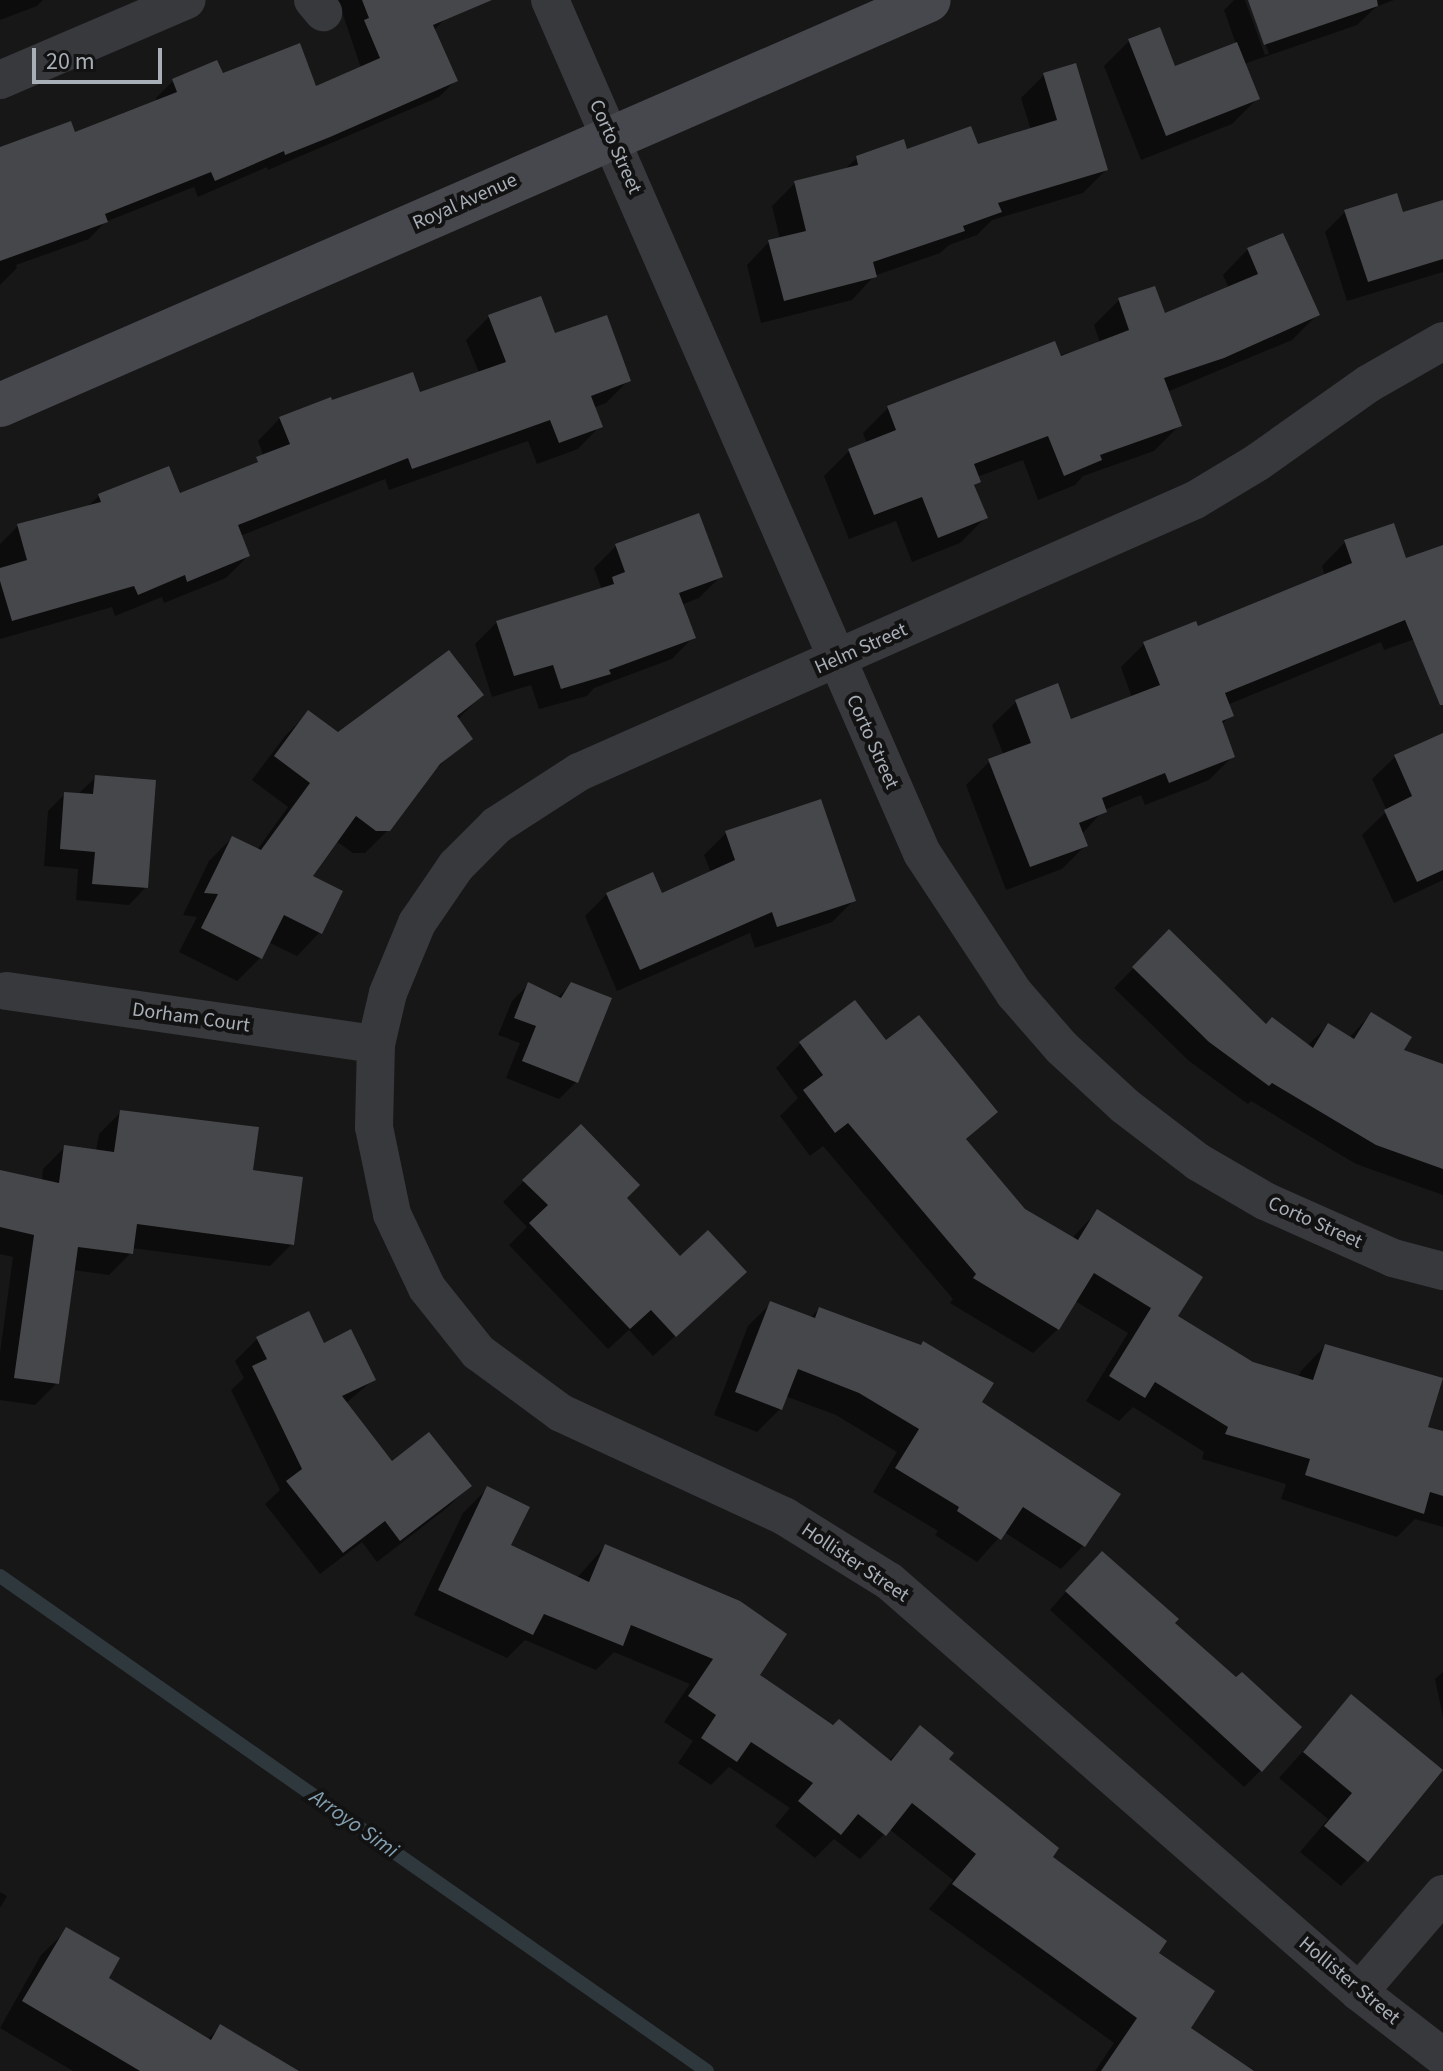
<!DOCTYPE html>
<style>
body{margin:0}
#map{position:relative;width:1443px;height:2071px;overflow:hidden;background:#171718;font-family:"Source Sans 3",sans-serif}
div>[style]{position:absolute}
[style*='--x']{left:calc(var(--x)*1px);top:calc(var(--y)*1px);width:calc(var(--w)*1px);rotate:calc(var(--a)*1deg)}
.shadow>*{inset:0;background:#0007}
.stream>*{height:14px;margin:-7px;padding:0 7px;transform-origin:7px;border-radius:7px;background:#2f393d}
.building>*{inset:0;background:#46474b}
.street>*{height:38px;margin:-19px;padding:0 19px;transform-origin:19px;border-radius:19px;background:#38393d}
.secondary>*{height:44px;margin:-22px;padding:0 22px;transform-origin:22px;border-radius:22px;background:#46484d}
span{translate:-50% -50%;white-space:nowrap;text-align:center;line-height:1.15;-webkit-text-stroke:8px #121213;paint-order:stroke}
.street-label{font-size:20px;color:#a9afb7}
.water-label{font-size:22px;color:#839fb0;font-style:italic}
.scale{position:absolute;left:32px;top:48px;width:130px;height:36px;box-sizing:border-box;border:4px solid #a9afb7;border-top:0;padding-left:10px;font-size:24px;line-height:28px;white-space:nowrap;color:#a9afb7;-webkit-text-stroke:6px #121213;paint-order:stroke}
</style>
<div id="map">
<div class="shadow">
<div style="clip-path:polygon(0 0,43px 0,37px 6px,0 20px)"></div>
<div style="clip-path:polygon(338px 0,438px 0,446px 18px,433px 31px,456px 80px,439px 97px,268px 170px,267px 167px,198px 197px,194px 187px,105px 222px,89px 239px,16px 265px,17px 268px,0 285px,0 166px,157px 102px,156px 98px,173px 81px,216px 63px,222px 75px,315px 88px,361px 68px)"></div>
<div style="clip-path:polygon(1234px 0,1245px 0,1265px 55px,1269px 54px,1250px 0,1394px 0,1376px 7px,1357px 25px,1244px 64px,1257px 99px,1232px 124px,1141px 160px,1104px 66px,1129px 41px,1174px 68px,1236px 44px,1224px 10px)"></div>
<div style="clip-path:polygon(1044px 75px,1106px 170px,1083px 193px,992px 220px,977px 235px,949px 245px,940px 253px,874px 276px,852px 300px,761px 323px,747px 265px,769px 242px,780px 239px,772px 206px,795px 183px,844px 170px,857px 158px,976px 146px,1031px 130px,1021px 98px)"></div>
<div style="clip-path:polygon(1443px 202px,1443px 272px,1347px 301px,1325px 232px,1345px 212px,1402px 215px)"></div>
<div style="clip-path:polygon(1248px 249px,1318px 314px,1292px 340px,1167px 392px,1179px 426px,1154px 451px,1083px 476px,1075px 485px,1038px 500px,1023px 460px,977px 477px,979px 481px,973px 487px,985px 518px,960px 543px,912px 562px,896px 521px,849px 539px,824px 476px,849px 451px,867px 443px,863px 433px,888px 408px,1100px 343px,1094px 325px,1119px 300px,1164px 315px,1229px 288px,1223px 275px)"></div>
<div style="clip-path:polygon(489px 317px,554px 336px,629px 380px,606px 403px,593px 408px,600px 426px,578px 449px,537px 464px,528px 441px,389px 490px,385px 479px,240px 536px,248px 556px,226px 578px,164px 603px,162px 597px,115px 616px,112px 607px,0 639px,0 544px,18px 526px,87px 507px,99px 496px,179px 495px,248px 468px,264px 457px,258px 441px,280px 418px,331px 402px,419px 395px,479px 373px,466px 340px)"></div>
<div style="clip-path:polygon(1345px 542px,1405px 560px,1443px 547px,1443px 629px,1384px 650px,1381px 642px,1227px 705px,1231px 715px,1221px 725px,1233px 756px,1209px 780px,1145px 805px,1141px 795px,1104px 810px,1081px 835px,1086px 845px,1062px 869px,1006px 890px,966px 785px,990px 761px,1004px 756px,992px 725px,1016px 702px,1070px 721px,1132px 698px,1121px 667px,1144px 644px,1197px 629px,1325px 576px,1322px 566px)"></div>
<div style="clip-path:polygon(616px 546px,721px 576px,699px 598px,681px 605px,693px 637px,672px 659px,594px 688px,587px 696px,539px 709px,531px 685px,492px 697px,475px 644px,497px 622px,602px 590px,594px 568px)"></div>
<div style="clip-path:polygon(482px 695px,457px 720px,470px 738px,428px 776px,388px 830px,365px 853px,353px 853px,336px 841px,310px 877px,320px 932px,297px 956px,268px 942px,260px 958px,237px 981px,179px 952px,197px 917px,183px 915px,209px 861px,232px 838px,257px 850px,288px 807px,252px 780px,285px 736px,308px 713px,338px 735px)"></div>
<div style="clip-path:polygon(1443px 735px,1443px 880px,1394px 903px,1362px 835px,1387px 811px,1372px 779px,1395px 757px)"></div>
<div style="clip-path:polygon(96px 777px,146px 887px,129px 905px,76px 900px,78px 869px,44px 866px,48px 811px,65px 794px,77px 795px)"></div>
<div style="clip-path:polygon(726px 833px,854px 900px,832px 922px,755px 948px,750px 933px,617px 991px,585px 916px,607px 894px,661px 895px,711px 873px,704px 855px)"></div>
<div style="clip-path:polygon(1169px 932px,1266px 1026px,1307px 1046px,1328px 1025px,1349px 1038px,1371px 1014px,1401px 1052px,1443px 1066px,1443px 1195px,1356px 1164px,1251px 1101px,1248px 1104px,1189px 1061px,1114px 988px)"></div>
<div style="clip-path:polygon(529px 984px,557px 998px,571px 984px,576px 1082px,559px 1099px,506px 1078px,520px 1043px,498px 1035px,512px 1001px)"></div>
<div style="clip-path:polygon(854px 1003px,885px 1043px,995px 1112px,965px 1141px,1024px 1211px,1071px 1239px,1097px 1212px,1176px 1317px,1252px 1364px,1298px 1378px,1301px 1371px,1325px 1346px,1425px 1428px,1443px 1433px,1443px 1527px,1415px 1519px,1397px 1537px,1281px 1499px,1286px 1484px,1202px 1459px,1204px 1452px,1133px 1407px,1119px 1421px,1086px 1401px,1128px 1333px,1075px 1301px,1058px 1329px,1033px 1353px,950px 1303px,953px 1299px,823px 1146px,810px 1156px,780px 1116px,798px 1098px,776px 1068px,800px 1044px)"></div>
<div style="clip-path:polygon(121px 1112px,251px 1172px,292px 1244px,270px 1266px,132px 1248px,131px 1253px,109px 1275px,73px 1270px,57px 1383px,35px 1405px,0 1400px,0 1353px,13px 1257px,0 1254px,0 1172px,42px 1181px,43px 1169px,65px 1147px,96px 1151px,99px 1134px)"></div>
<div style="clip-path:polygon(524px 1181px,624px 1198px,680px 1259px,723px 1293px,653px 1356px,629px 1330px,608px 1349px,509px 1245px,527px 1227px,503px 1202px)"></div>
<div style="clip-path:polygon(771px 1303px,810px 1318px,819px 1309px,979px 1402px,1118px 1494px,1083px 1546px,1061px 1569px,1004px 1532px,977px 1562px,935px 1535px,938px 1531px,873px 1492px,897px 1452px,836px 1415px,785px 1396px,780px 1409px,757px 1432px,714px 1415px,748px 1326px)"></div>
<div style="clip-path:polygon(257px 1339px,323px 1345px,374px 1379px,345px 1404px,392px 1464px,469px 1486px,448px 1507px,377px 1562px,362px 1542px,320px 1574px,265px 1504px,280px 1490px,231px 1390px,244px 1378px,235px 1361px)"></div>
<div style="clip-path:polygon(488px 1488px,509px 1546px,577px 1578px,605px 1546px,757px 1675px,889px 1761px,920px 1728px,946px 1759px,1156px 1954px,1188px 2028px,1231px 2071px,1095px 2071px,1114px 2043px,929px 1909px,953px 1880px,889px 1829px,860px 1859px,834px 1839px,815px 1858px,775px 1826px,790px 1808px,729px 1767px,711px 1785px,678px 1763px,693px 1741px,664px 1722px,690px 1684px,614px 1652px,596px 1670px,525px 1640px,507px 1658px,414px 1615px,463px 1513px)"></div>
<div style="clip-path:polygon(1085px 1570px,1172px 1623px,1261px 1770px,1244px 1787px,1050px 1610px)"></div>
<div style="clip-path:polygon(1443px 1672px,1443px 1717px,1435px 1679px)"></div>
<div style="clip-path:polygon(1352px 1696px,1366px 1860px,1341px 1886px,1300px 1852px,1328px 1819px,1279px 1778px)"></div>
<div style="clip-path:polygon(0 1892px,7px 1896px,0 1908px)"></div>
<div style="clip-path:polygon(67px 1930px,106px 1978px,207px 2040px,221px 2026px,253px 2071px,73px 2071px,0 2028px,41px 1955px)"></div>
</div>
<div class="stream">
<div style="--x:0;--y:1576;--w:863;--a:35"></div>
</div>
<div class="building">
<div style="clip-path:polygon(362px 0,492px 0,433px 25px,458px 81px,330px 137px,285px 155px,284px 151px,215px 181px,211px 172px,105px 214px,108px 222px,0 261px,0 147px,71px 121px,75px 132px,177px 92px,172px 79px,217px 60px,223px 73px,300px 43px,316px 86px,380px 58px,364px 20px,369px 18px)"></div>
<div style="clip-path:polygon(1248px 0,1377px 0,1378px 6px,1264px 45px)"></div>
<div style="clip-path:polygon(1160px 27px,1175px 66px,1237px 42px,1260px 99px,1166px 136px,1128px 39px)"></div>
<div style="clip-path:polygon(1076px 63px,1108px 170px,998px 203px,1002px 212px,963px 226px,965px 231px,873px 262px,877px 277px,784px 301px,768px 240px,806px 231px,794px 181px,858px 165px,856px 156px,904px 139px,907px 149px,971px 126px,978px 144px,1057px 120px,1043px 73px)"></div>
<div style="clip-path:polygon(1397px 193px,1403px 212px,1443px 200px,1443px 259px,1368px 282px,1344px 210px)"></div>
<div style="clip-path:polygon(1283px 233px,1320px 315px,1224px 358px,1164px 378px,1182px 426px,1100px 455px,1102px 460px,1064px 476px,1048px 436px,974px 464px,981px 482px,974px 485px,988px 518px,938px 538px,922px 497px,874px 515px,848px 449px,896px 430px,887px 406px,1055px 341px,1061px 356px,1129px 330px,1118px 298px,1155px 286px,1165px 313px,1258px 274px,1247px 248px)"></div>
<div style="clip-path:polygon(541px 296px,555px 333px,607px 315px,631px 381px,591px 396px,603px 427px,559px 443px,550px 420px,412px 469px,408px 458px,238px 525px,250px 556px,187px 582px,185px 575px,138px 595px,134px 586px,12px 621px,0 581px,0 568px,27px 560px,17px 524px,101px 502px,98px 494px,169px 466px,180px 493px,258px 462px,256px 457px,290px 444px,279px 417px,331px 397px,332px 400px,413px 372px,420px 392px,506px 362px,488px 315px)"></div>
<div style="clip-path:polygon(699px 513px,723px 577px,679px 593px,696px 638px,609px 670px,611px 674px,561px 689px,553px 665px,514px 676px,496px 621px,614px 584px,612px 577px,625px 572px,615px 544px)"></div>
<div style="clip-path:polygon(1394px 523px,1406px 558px,1443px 545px,1443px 705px,1440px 705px,1405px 620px,1225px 693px,1234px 716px,1222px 721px,1235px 757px,1169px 783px,1165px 773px,1102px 798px,1107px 812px,1079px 823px,1088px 846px,1030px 867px,988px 759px,1031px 743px,1015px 700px,1058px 683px,1071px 719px,1160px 685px,1143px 642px,1196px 621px,1198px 626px,1352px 563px,1344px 540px)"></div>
<div style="clip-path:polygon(449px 650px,484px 695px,457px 716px,473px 739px,440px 764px,390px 831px,376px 831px,356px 816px,313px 876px,343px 891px,322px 934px,284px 915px,262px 959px,201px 928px,218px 894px,204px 893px,232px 836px,261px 850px,310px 783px,274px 756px,308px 710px,338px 732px)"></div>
<div style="clip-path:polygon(1443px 733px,1443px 870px,1417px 882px,1384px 810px,1412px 796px,1394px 755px)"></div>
<div style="clip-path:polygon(95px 775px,156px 780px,148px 888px,92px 884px,95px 852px,60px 849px,64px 792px,93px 794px)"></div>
<div style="clip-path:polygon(821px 799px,856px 901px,777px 927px,772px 912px,640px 970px,606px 893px,653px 872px,662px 893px,735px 860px,725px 831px)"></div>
<div style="clip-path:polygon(1169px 929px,1266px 1024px,1272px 1017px,1313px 1048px,1328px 1023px,1354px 1039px,1371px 1012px,1412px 1037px,1404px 1050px,1443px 1064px,1443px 1169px,1376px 1145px,1272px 1083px,1269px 1086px,1209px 1042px,1132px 967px)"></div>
<div style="clip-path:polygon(528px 982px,561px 998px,571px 982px,612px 998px,578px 1083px,522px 1061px,536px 1026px,514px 1018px)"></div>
<div style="clip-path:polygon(855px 1000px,886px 1040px,919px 1015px,998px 1112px,966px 1139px,1025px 1209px,1078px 1240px,1097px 1209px,1203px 1277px,1178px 1316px,1253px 1362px,1313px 1380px,1325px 1344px,1443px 1378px,1428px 1427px,1443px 1431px,1443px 1496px,1430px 1492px,1424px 1514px,1305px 1475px,1310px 1459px,1225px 1434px,1228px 1427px,1155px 1382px,1145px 1398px,1109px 1376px,1151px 1308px,1094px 1273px,1059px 1330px,973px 1278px,976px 1274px,848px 1123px,835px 1133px,803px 1090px,823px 1075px,799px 1042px)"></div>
<div style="clip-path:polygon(120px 1110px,259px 1127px,253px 1170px,303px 1177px,294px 1245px,137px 1224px,133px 1254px,78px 1247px,59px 1384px,14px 1378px,34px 1235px,0 1227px,0 1170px,59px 1183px,64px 1145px,114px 1152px)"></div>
<div style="clip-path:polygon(581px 1124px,640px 1185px,627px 1198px,680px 1256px,708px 1230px,747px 1272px,676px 1337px,651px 1310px,630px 1329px,529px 1223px,548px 1205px,522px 1180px)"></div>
<div style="clip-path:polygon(770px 1301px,815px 1318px,819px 1307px,921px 1345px,923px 1341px,994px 1383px,982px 1402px,1121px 1494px,1085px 1547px,1023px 1507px,1001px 1540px,957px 1511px,959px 1507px,895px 1468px,919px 1429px,859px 1393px,798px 1369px,782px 1410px,735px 1392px)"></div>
<div style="clip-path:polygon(309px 1311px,324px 1343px,351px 1329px,376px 1380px,342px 1396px,392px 1461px,429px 1432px,472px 1486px,400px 1541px,385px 1521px,343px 1553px,286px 1481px,302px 1469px,252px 1366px,267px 1359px,256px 1337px)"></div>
<div style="clip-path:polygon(487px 1486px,530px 1507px,511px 1545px,589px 1582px,605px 1544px,740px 1601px,787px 1634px,760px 1675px,833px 1725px,839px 1719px,891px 1761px,920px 1725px,954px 1753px,949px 1759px,1059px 1848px,1053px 1857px,1167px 1941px,1159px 1953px,1215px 1991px,1191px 2028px,1254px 2071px,1101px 2071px,1137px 2018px,952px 1884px,976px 1854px,912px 1803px,886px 1836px,858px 1814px,841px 1835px,798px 1801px,813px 1783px,751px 1742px,737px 1762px,701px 1738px,716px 1715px,688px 1696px,713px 1659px,631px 1625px,623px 1646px,544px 1614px,533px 1635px,438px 1590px)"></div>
<div style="clip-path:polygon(1102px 1551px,1179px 1619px,1175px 1623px,1236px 1677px,1242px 1672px,1302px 1727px,1262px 1772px,1065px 1591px)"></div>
<div style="clip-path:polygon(1351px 1694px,1443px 1770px,1368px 1862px,1324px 1826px,1352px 1793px,1303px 1752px)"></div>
<div style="clip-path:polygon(66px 1927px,120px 1958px,109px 1978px,211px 2040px,220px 2024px,299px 2071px,140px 2071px,22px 2001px)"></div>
</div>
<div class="street">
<div style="--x:313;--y:0;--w:16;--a:50"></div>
<div style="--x:550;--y:0;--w:931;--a:66.44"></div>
<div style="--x:922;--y:853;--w:168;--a:56.7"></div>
<div style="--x:1014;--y:993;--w:73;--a:48.9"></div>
<div style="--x:1062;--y:1048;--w:86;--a:42.6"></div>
<div style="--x:1125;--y:1106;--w:92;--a:37.5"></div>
<div style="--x:1198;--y:1162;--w:78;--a:30.2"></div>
<div style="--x:1265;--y:1201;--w:140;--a:24"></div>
<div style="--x:1393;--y:1258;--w:52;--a:14.6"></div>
<div style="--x:0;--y:80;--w:203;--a:-23.2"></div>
<div style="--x:1443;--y:341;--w:86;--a:150.2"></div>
<div style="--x:1368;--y:384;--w:135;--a:144.7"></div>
<div style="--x:1258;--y:462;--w:74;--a:148.9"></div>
<div style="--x:1195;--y:500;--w:673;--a:156.18"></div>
<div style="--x:579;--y:772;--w:98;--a:147.1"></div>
<div style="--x:497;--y:825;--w:58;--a:135"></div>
<div style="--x:456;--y:866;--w:69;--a:124.4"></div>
<div style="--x:417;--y:923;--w:76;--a:112.5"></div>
<div style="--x:388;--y:993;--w:52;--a:103.2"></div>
<div style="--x:376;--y:1044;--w:83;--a:91.4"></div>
<div style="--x:374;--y:1127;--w:89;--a:78.3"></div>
<div style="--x:392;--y:1214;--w:82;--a:64.7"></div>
<div style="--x:427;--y:1288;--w:82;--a:51.4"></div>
<div style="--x:478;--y:1352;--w:103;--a:36.3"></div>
<div style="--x:561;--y:1413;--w:246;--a:24.8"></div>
<div style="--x:784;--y:1516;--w:123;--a:31.8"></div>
<div style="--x:889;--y:1581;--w:624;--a:41.17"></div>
<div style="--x:1359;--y:1992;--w:106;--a:37.7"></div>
<div style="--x:7;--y:991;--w:373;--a:8.2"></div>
<div style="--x:1359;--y:1992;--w:129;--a:-49.4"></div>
</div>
<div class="secondary">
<div style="--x:0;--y:405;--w:1013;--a:-23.55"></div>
</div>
<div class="street-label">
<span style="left:615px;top:147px;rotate:66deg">Corto Street</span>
<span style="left:465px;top:202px;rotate:-24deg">Royal Avenue</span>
<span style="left:861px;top:649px;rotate:-24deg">Helm Street</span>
<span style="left:872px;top:742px;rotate:66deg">Corto Street</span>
<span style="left:191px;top:1018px;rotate:8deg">Dorham Court</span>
<span style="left:1315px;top:1223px;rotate:24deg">Corto Street</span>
<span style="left:855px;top:1563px;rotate:34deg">Hollister Street</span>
<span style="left:1349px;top:1981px;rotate:40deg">Hollister Street</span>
</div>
<div class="water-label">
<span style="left:354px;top:1824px;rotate:35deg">Arroyo Simi</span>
</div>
<div class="scale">20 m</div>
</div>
